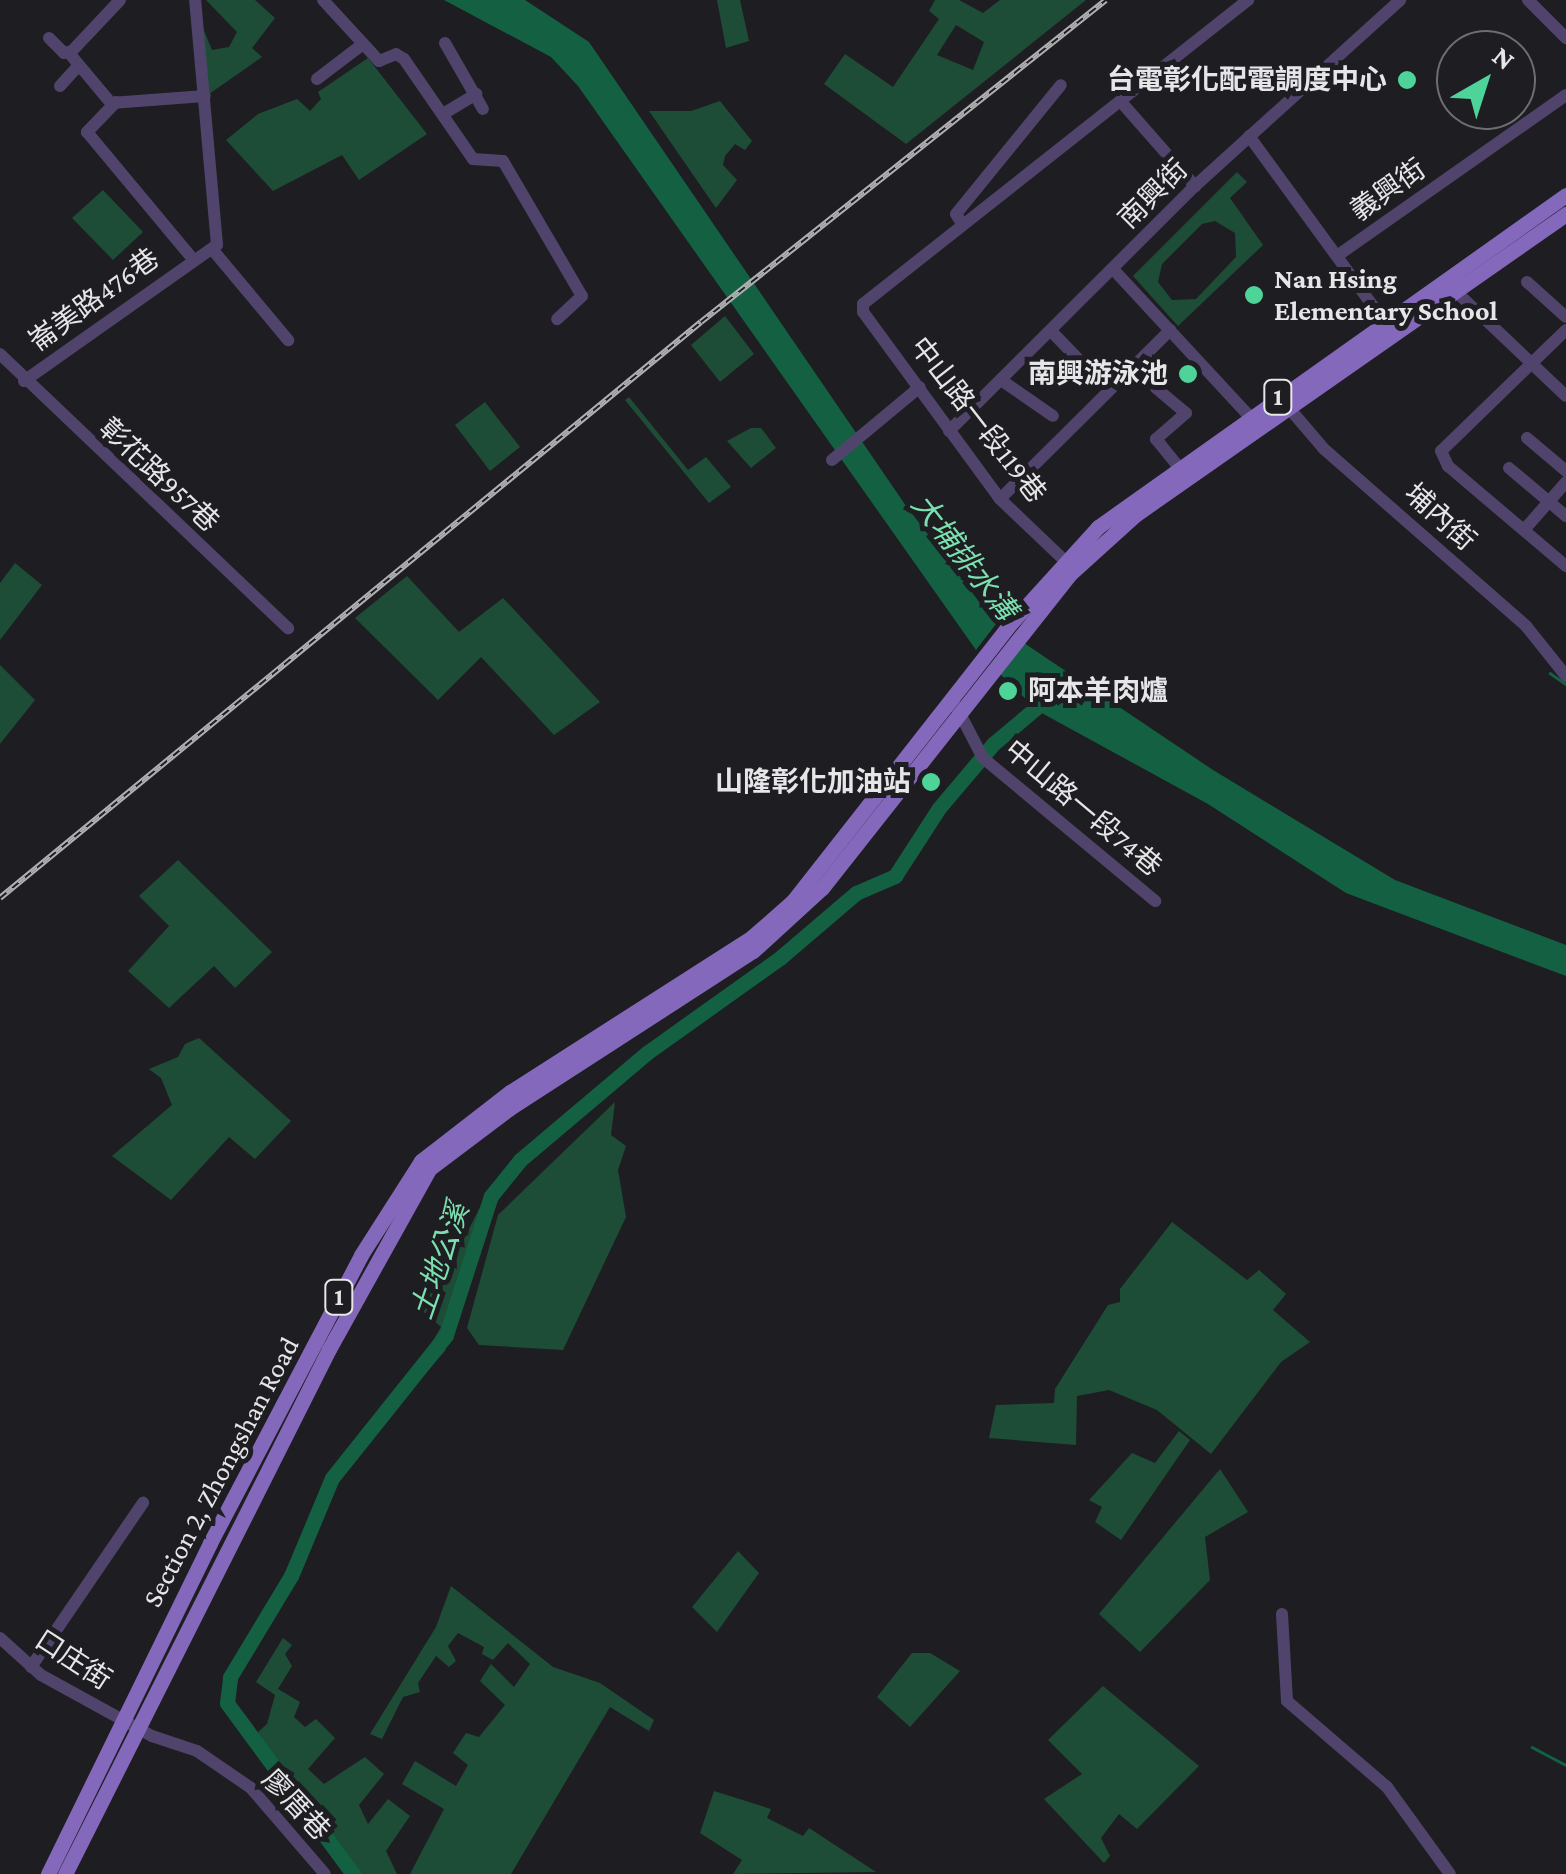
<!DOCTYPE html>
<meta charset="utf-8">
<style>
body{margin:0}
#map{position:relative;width:1566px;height:1874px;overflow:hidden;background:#1e1d21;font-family:"Crimson Pro","Noto Sans TC",serif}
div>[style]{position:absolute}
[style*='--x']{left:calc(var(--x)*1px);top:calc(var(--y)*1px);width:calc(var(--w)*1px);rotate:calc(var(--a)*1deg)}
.green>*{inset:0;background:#1e4d37}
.water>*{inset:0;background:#136142}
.stream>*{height:2.5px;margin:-1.25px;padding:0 1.25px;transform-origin:1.25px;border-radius:1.25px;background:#136142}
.river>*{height:15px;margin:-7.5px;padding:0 7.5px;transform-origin:7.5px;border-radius:7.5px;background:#136142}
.minor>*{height:12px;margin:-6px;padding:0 6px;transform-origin:6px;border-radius:6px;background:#51446c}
.major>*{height:15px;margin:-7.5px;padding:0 7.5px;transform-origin:7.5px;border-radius:7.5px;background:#8468bb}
.rail>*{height:6px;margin-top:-3px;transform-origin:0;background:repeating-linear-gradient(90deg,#1e1d21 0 8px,#b1b0b3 0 16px);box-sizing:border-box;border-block:2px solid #b1b0b3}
.dots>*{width:28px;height:28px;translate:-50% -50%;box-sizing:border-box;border:5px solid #1e1d21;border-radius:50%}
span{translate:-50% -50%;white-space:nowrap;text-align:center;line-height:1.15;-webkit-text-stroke:10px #1e1d21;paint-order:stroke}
.shield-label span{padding:2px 8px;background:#1e1d21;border:2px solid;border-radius:8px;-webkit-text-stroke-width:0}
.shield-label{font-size:25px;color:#e6e5e8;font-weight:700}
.poi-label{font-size:28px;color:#e6e5e8;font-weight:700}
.right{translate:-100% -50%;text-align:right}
.left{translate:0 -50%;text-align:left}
.street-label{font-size:28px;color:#e6e5e8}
.water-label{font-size:30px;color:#7be0af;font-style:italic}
.north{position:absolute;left:1436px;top:30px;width:100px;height:100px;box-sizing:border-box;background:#1e1d21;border:2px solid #6e6d71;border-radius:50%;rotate:39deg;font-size:28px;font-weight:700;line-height:40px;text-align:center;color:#e6e5e8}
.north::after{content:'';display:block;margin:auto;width:35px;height:45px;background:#4ed399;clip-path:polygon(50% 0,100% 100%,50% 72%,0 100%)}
</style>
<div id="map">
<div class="green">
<div style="clip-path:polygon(206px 0,255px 0,275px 18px,252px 48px,262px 57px,209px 94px,203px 28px,212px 50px,229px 47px,237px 32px)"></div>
<div style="clip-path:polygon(717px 0,740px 0,749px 41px,726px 48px)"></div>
<div style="clip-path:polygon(evenodd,935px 0,959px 0,983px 13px,1000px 0,1086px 0,906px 144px,824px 84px,845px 54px,893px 87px,939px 19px,929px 11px,935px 0,956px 25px,984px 42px,973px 70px,937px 55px,956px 25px)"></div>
<div style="clip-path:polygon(368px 58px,427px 134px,359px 180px,342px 155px,273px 191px,226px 140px,258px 114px,297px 99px,310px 111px,321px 99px,318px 92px)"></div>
<div style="clip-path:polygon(720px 101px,752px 141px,745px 150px,735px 144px,725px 156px,723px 165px,737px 180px,716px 208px,649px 111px,691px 111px)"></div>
<div style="clip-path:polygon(evenodd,1237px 172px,1247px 182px,1230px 198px,1263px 245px,1178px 326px,1133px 276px,1237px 172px,1215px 221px,1235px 233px,1236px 257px,1196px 299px,1172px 300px,1158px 282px,1162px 264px,1202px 224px,1215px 221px)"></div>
<div style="clip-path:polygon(103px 190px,143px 232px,113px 260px,72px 218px)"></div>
<div style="clip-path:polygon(725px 316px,754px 354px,720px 382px,691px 345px)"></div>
<div style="clip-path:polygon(629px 397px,688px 470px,706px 457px,731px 487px,709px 503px,625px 400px)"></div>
<div style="clip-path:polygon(485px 402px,520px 447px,490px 471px,455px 425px)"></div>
<div style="clip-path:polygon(751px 428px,761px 428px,776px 448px,751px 468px,727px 441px)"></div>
<div style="clip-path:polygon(15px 563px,42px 585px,0 640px,0 583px)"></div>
<div style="clip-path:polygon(407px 576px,459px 632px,503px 598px,600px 702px,554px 735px,481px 657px,438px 700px,355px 618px)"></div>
<div style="clip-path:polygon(0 665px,35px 700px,0 744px)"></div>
<div style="clip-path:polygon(178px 860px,272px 952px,235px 988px,214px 966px,169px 1008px,128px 971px,169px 926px,139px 896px)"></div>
<div style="clip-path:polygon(199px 1038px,291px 1121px,255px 1159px,229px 1137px,171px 1200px,112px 1156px,172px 1105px,161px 1078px,149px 1069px,178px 1057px,185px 1044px)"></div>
<div style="clip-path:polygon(615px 1102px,611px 1135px,626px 1146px,618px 1170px,626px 1217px,563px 1350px,479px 1345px,467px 1328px,498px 1215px)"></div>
<div style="clip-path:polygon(497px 1197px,445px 1351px,386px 1418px,388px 1397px,406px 1386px,441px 1327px,414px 1303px,437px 1266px,455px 1257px,479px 1209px)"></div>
<div style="clip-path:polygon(1172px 1222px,1247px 1280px,1259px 1270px,1286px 1294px,1273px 1310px,1310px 1342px,1281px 1362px,1211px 1454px,1157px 1410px,1109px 1390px,1077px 1396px,1076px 1445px,989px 1438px,996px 1405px,1054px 1403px,1055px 1389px,1108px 1305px,1120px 1302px,1120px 1289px)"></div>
<div style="clip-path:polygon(1179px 1431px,1190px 1440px,1121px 1540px,1095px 1522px,1102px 1507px,1089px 1500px,1132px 1453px,1155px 1463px)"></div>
<div style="clip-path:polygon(1220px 1469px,1248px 1512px,1205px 1537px,1210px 1580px,1140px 1652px,1099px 1614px)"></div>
<div style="clip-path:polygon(738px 1551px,759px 1573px,717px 1632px,692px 1607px)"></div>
<div style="clip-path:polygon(451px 1586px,553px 1667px,600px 1683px,654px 1720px,649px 1731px,610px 1707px,511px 1874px,410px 1874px,444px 1809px,402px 1784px,415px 1761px,456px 1786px,468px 1765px,453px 1753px,466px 1733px,479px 1737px,505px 1705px,480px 1681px,491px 1664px,514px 1687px,530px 1664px,508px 1643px,493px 1660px,482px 1654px,484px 1647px,458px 1633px,448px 1646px,456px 1661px,449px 1667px,436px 1656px,418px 1683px,420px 1692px,403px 1697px,382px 1739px,370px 1734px,436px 1627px)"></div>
<div style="clip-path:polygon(283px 1638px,292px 1645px,285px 1654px,292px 1666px,278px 1689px,300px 1702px,294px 1717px,305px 1727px,316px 1719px,335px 1738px,308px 1769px,324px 1784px,365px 1757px,384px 1774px,359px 1805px,368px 1824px,388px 1799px,410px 1816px,386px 1851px,397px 1874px,359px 1874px,257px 1733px,267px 1724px,275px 1695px,256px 1682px)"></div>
<div style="clip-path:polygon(912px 1653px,930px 1653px,960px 1671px,910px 1727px,877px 1697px)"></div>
<div style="clip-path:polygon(1103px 1686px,1199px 1766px,1137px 1829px,1119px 1814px,1101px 1838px,1110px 1856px,1104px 1863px,1044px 1799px,1082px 1774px,1048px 1740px)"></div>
<div style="clip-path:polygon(714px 1791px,771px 1809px,767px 1818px,803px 1836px,809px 1828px,876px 1872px,733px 1874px,742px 1860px,700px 1833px)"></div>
</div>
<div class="water">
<div style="clip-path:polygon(444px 0,525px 0,589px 42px,904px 503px,996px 624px,976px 650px,578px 86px,551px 57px)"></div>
<div style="clip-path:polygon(1024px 643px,1213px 770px,1395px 880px,1566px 945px,1566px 976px,1346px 893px,1208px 804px,1038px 711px,1000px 674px)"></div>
</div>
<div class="stream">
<div style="--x:1550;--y:673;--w:19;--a:35"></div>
<div style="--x:1532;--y:1747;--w:38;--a:28"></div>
</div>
<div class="river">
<div style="--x:353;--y:1874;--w:212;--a:-126.4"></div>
<div style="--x:227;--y:1703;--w:26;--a:-83"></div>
<div style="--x:230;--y:1677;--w:118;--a:-58.9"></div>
<div style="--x:291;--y:1576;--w:106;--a:-67.3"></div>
<div style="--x:332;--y:1478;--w:183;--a:-51.4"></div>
<div style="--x:446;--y:1335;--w:146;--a:-72.1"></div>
<div style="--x:491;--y:1196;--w:46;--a:-51.1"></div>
<div style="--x:520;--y:1160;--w:167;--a:-40.2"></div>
<div style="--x:648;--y:1052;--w:163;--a:-35.5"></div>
<div style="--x:781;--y:957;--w:99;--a:-40.5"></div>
<div style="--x:856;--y:893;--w:43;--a:-23.6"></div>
<div style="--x:895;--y:876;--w:81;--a:-57.1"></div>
<div style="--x:939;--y:808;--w:84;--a:-49.8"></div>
<div style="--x:993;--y:744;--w:73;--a:-40"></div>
</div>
<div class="minor">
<div style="--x:323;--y:0;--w:83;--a:47.4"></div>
<div style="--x:379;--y:61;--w:18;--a:-22"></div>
<div style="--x:396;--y:54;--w:9;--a:32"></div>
<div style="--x:404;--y:59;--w:121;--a:55.4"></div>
<div style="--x:473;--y:159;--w:30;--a:4"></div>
<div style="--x:503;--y:161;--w:156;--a:59.7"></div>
<div style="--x:582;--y:296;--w:34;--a:137"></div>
<div style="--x:1528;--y:0;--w:54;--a:45"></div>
<div style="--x:49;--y:38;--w:21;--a:45"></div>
<div style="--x:64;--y:53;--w:8;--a:-14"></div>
<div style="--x:72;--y:51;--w:70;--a:-46.7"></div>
<div style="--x:445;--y:43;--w:76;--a:60.1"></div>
<div style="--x:69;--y:53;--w:65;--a:50"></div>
<div style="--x:111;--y:103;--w:94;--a:-4.3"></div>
<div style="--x:317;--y:79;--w:58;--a:-37.3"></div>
<div style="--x:60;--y:86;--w:25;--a:-48"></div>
<div style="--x:116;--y:102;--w:42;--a:134"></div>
<div style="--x:87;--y:132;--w:165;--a:50.2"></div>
<div style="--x:1122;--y:103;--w:111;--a:48.7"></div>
<div style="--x:443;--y:114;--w:39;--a:-31"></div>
<div style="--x:1249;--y:136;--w:238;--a:53.9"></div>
<div style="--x:961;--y:222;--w:9;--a:-122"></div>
<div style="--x:956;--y:214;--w:166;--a:-50.9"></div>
<div style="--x:212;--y:249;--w:119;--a:50.1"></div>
<div style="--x:1337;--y:256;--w:280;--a:-35.1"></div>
<div style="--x:1113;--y:269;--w:205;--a:47.2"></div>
<div style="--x:1527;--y:282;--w:52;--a:41.9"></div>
<div style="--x:1449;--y:285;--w:161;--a:43.5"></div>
<div style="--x:1566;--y:330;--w:174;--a:135.9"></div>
<div style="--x:1441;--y:451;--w:17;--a:65"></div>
<div style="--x:1448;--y:466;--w:155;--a:40.3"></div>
<div style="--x:1052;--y:332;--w:42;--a:46"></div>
<div style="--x:1081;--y:362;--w:22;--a:133"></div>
<div style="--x:0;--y:354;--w:398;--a:43.6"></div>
<div style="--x:1001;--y:380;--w:63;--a:34.7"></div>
<div style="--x:24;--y:381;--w:236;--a:-35.2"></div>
<div style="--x:217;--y:245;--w:246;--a:-95.1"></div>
<div style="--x:1156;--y:388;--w:39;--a:40"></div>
<div style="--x:1186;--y:413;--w:40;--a:139"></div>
<div style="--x:1156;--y:439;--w:38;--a:51"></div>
<div style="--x:1283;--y:401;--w:63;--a:49.5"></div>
<div style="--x:1324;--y:449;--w:269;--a:41.2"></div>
<div style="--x:1526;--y:626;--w:64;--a:51.3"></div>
<div style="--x:949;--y:431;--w:347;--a:-44.9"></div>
<div style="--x:1195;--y:186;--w:277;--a:-42.2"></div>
<div style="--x:1527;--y:438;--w:51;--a:40.2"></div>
<div style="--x:832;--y:460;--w:114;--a:-39.7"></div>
<div style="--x:1509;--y:468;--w:75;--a:40.1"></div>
<div style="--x:1000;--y:499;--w:240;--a:-44.8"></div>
<div style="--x:1524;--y:530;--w:64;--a:-48.8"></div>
<div style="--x:1063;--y:559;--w:87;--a:-136.4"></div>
<div style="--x:1000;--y:499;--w:232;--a:-126.2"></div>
<div style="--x:863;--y:312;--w:8;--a:-90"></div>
<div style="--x:863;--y:304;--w:491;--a:-38.3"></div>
<div style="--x:956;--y:706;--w:59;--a:62.6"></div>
<div style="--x:983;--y:758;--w:224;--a:39.7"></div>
<div style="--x:1282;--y:1614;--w:87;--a:86.7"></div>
<div style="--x:1287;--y:1701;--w:132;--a:40.7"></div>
<div style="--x:1387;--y:1787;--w:107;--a:54.1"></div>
<div style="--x:0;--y:1638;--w:55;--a:42.1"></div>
<div style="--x:41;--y:1675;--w:127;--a:28.8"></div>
<div style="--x:152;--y:1736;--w:47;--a:18.4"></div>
<div style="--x:197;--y:1751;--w:65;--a:34.4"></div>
<div style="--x:251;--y:1788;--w:113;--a:49.3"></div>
<div style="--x:31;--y:1667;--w:199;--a:-55.7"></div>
</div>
<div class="major">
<div style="--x:48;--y:1874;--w:369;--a:-63.9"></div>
<div style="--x:210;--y:1543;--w:325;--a:-62.3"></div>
<div style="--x:361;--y:1255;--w:112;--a:-57.4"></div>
<div style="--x:421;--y:1161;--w:113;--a:-37.8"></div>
<div style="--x:510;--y:1092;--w:287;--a:-32.6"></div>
<div style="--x:752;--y:937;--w:55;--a:-41.3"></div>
<div style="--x:793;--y:901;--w:353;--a:-51.9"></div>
<div style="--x:1011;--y:623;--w:130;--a:-47.8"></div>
<div style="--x:1098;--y:527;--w:574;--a:-35.35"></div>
<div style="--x:65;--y:1874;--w:588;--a:-63.3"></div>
<div style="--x:329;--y:1349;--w:206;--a:-60.9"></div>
<div style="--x:429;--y:1169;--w:101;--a:-37"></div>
<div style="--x:510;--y:1108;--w:289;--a:-32.9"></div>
<div style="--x:753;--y:951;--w:93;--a:-42.4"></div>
<div style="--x:822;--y:888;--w:400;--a:-51.7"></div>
<div style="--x:1070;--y:574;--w:88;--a:-42.2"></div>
<div style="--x:1135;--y:515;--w:526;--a:-34.93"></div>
</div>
<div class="rail">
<div style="--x:0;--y:898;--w:907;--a:-39.41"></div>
<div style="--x:701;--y:322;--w:517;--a:-38.49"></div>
</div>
<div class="dots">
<div style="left:1407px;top:80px;background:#4ed399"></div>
<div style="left:1254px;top:295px;background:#4ed399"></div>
<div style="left:1188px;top:374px;background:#4ed399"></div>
<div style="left:1008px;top:691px;background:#4ed399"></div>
<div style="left:931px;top:782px;background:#4ed399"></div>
</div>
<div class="shield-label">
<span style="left:1278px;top:397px">1</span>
<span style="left:339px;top:1297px">1</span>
</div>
<div class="poi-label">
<span class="right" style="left:1387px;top:80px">台電彰化配電調度中心</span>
<span class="left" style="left:1274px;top:295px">Nan Hsing<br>Elementary School</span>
<span class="right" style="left:1168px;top:374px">南興游泳池</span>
<span class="left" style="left:1028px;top:691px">阿本羊肉爐</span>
<span class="right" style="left:911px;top:782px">山隆彰化加油站</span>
</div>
<div class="street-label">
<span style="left:1388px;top:190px;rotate:-35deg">義興街</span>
<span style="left:1153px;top:194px;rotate:-45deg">南興街</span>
<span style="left:94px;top:300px;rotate:-36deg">崙美路476巷</span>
<span style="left:978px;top:420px;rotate:52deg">中山路一段119巷</span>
<span style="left:159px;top:475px;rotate:43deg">彰花路957巷</span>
<span style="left:1440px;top:517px;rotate:42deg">埔內街</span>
<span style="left:1083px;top:808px;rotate:40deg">中山路一段74巷</span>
<span style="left:221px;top:1472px;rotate:-62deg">Section 2, Zhongshan Road</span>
<span style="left:73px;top:1660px;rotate:33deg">口庄街</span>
<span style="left:296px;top:1805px;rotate:47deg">廖厝巷</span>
</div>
<div class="water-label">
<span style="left:964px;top:557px;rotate:52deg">大埔排水溝</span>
<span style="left:440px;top:1261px;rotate:-71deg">土地公溪</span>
</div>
<div class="north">N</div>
</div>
